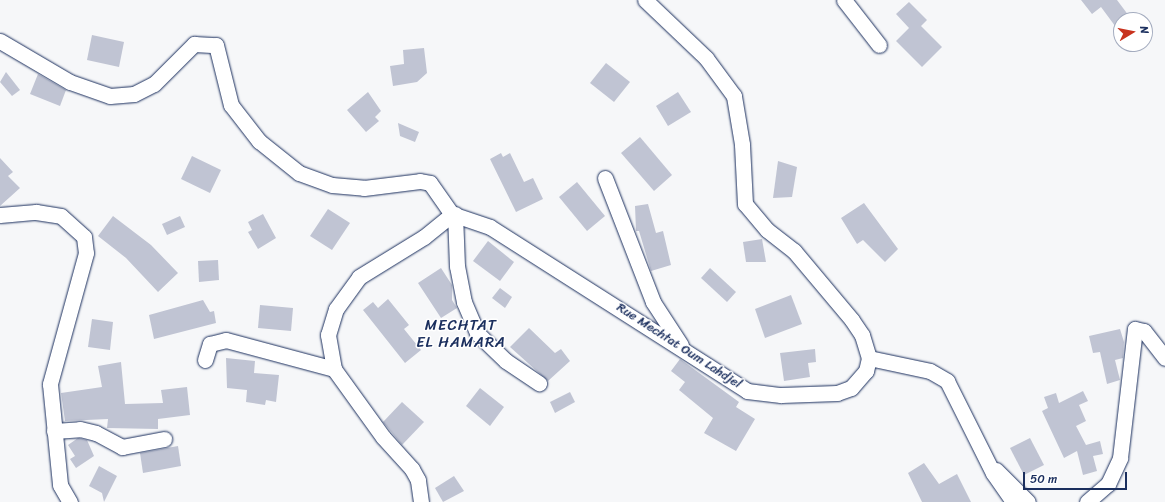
<!DOCTYPE html>
<style>
body{margin:0}
#map{position:relative;width:1165px;height:502px;overflow:hidden;background:#f6f7f9;font-family:Sriracha,sans-serif}
div>[style]{position:absolute}
[style*='--x']{left:calc(var(--x)*1px);top:calc(var(--y)*1px);width:calc(var(--w)*1px);rotate:calc(var(--a)*1deg)}
.building>*{inset:0;background:#c0c4d3}
.roads{filter:drop-shadow(0 0 1px #1b2f5e) drop-shadow(0 0 1px #1b2f5e)}
.minor>*{height:15px;margin:-7.5px;padding:0 7.5px;transform-origin:7.5px;border-radius:7.5px;background:#fff}
span{translate:-50% -50%;white-space:nowrap;text-align:center;line-height:1.15;-webkit-text-stroke:3px #fff;paint-order:stroke}
.street-label{font-size:13px;color:#1b2f5e}
.quarter-label{font-size:15px;color:#1b2f5e;letter-spacing:1px}
.north{position:absolute;left:1113px;top:12px;width:40px;height:40px;box-sizing:border-box;background:#fff;border:1px solid #a4acbf;border-radius:50%;rotate:80deg;font-size:11px;font-weight:700;line-height:16px;text-align:center;color:#1b2f5e}
.north::after{content:'';display:block;margin:auto;width:14px;height:18px;background:#c8321e;clip-path:polygon(50% 0,100% 100%,50% 72%,0 100%)}
.scale{position:absolute;left:1023px;top:472px;width:104px;height:18px;box-sizing:border-box;border:2px solid #1b2f5e;border-top:0;padding-left:5px;font-size:12px;line-height:14px;white-space:nowrap;color:#1b2f5e;-webkit-text-stroke:3px #fff;paint-order:stroke}
</style>
<div id="map">
<div class="building">
<div style="clip-path:polygon(1081px 0,1117px 0,1132px 20px,1121px 20px,1121px 34px,1101px 7px,1092px 14px)"></div>
<div style="clip-path:polygon(909px 2px,927px 20px,921px 26px,942px 47px,922px 67px,896px 41px,909px 28px,896px 14px)"></div>
<div style="clip-path:polygon(92px 35px,124px 42px,119px 67px,87px 60px)"></div>
<div style="clip-path:polygon(424px 48px,427px 73px,417px 82px,393px 86px,390px 66px,404px 64px,403px 50px)"></div>
<div style="clip-path:polygon(606px 63px,630px 82px,614px 102px,590px 83px)"></div>
<div style="clip-path:polygon(6px 72px,20px 90px,12px 96px,0 82px)"></div>
<div style="clip-path:polygon(38px 74px,66px 90px,60px 106px,30px 94px)"></div>
<div style="clip-path:polygon(368px 92px,381px 111px,375px 117px,379px 121px,366px 132px,347px 110px)"></div>
<div style="clip-path:polygon(678px 92px,691px 112px,668px 126px,656px 106px)"></div>
<div style="clip-path:polygon(398px 123px,419px 132px,415px 142px,400px 136px)"></div>
<div style="clip-path:polygon(640px 137px,672px 175px,654px 191px,621px 153px)"></div>
<div style="clip-path:polygon(501px 153px,503px 157px,510px 153px,524px 182px,533px 178px,543px 199px,516px 212px,490px 159px)"></div>
<div style="clip-path:polygon(192px 156px,221px 170px,210px 193px,181px 179px)"></div>
<div style="clip-path:polygon(0 158px,13px 172px,8px 176px,20px 188px,0 206px)"></div>
<div style="clip-path:polygon(778px 161px,797px 167px,792px 197px,773px 198px)"></div>
<div style="clip-path:polygon(577px 182px,605px 216px,587px 231px,559px 197px)"></div>
<div style="clip-path:polygon(864px 203px,898px 249px,885px 262px,863px 240px,857px 244px,841px 218px)"></div>
<div style="clip-path:polygon(648px 204px,656px 233px,663px 231px,671px 265px,651px 271px,639px 231px,636px 231px,635px 206px)"></div>
<div style="clip-path:polygon(328px 209px,350px 223px,332px 250px,310px 236px)"></div>
<div style="clip-path:polygon(263px 214px,276px 238px,258px 249px,248px 232px,252px 230px,248px 222px)"></div>
<div style="clip-path:polygon(113px 216px,151px 245px,178px 273px,158px 292px,126px 258px,98px 236px)"></div>
<div style="clip-path:polygon(180px 216px,185px 227px,167px 235px,162px 224px)"></div>
<div style="clip-path:polygon(762px 239px,766px 262px,746px 262px,743px 242px)"></div>
<div style="clip-path:polygon(488px 241px,514px 262px,500px 281px,473px 261px)"></div>
<div style="clip-path:polygon(218px 260px,219px 280px,199px 282px,198px 261px)"></div>
<div style="clip-path:polygon(441px 268px,452px 285px,452px 300px,457px 308px,441px 318px,418px 283px)"></div>
<div style="clip-path:polygon(710px 268px,736px 292px,727px 302px,701px 278px)"></div>
<div style="clip-path:polygon(500px 288px,512px 297px,505px 308px,492px 298px)"></div>
<div style="clip-path:polygon(791px 295px,802px 324px,765px 338px,755px 309px)"></div>
<div style="clip-path:polygon(388px 299px,409px 325px,404px 329px,421px 350px,405px 363px,363px 310px,373px 302px,378px 308px)"></div>
<div style="clip-path:polygon(203px 300px,210px 312px,214px 311px,216px 323px,154px 339px,149px 315px)"></div>
<div style="clip-path:polygon(260px 305px,293px 308px,291px 331px,258px 328px)"></div>
<div style="clip-path:polygon(92px 319px,113px 322px,110px 350px,88px 347px)"></div>
<div style="clip-path:polygon(529px 328px,555px 353px,561px 349px,570px 361px,548px 381px,510px 347px)"></div>
<div style="clip-path:polygon(1120px 329px,1124px 342px,1123px 358px,1115px 360px,1120px 380px,1107px 384px,1100px 352px,1093px 353px,1089px 336px)"></div>
<div style="clip-path:polygon(815px 349px,816px 362px,808px 363px,810px 377px,784px 381px,780px 353px)"></div>
<div style="clip-path:polygon(226px 358px,255px 361px,254px 373px,279px 375px,276px 402px,266px 400px,265px 405px,246px 402px,247px 390px,227px 388px)"></div>
<div style="clip-path:polygon(680px 359px,739px 402px,736px 407px,755px 419px,736px 451px,704px 433px,713px 418px,679px 390px,685px 382px,671px 371px)"></div>
<div style="clip-path:polygon(121px 362px,125px 404px,163px 403px,161px 390px,187px 387px,190px 415px,158px 419px,158px 429px,107px 428px,108px 419px,65px 421px,61px 393px,102px 387px,98px 366px)"></div>
<div style="clip-path:polygon(480px 388px,504px 407px,490px 426px,466px 406px)"></div>
<div style="clip-path:polygon(1083px 391px,1088px 401px,1079px 405px,1086px 421px,1076px 426px,1086px 445px,1100px 441px,1103px 454px,1093px 456px,1097px 471px,1083px 475px,1077px 451px,1064px 458px,1042px 411px,1048px 408px,1044px 397px,1056px 393px,1059px 403px)"></div>
<div style="clip-path:polygon(570px 392px,575px 402px,555px 413px,550px 402px)"></div>
<div style="clip-path:polygon(402px 402px,424px 422px,402px 445px,383px 422px)"></div>
<div style="clip-path:polygon(78px 438px,87px 440px,94px 456px,76px 468px,70px 459px,75px 456px,68px 445px)"></div>
<div style="clip-path:polygon(1030px 438px,1044px 465px,1024px 475px,1010px 448px)"></div>
<div style="clip-path:polygon(178px 446px,181px 466px,143px 473px,140px 453px)"></div>
<div style="clip-path:polygon(924px 463px,939px 484px,957px 474px,971px 502px,922px 502px,908px 473px)"></div>
<div style="clip-path:polygon(99px 466px,117px 476px,104px 502px,102px 493px,89px 486px)"></div>
<div style="clip-path:polygon(454px 476px,464px 491px,443px 502px,435px 488px)"></div>
</div>
<div class="roads">
<div class="minor">
<div style="--x:844;--y:0;--w:57;--a:52.1"></div>
<div style="--x:0;--y:41;--w:81;--a:30.4"></div>
<div style="--x:70;--y:82;--w:42;--a:19.3"></div>
<div style="--x:110;--y:96;--w:24;--a:-5"></div>
<div style="--x:134;--y:94;--w:22;--a:-27"></div>
<div style="--x:154;--y:84;--w:57;--a:-45"></div>
<div style="--x:194;--y:44;--w:22;--a:3"></div>
<div style="--x:216;--y:45;--w:62;--a:76"></div>
<div style="--x:231;--y:105;--w:46;--a:52.1"></div>
<div style="--x:259;--y:141;--w:51;--a:38.7"></div>
<div style="--x:299;--y:173;--w:35;--a:20"></div>
<div style="--x:332;--y:185;--w:32;--a:5"></div>
<div style="--x:364;--y:188;--w:56;--a:-7.1"></div>
<div style="--x:420;--y:181;--w:10;--a:11"></div>
<div style="--x:430;--y:183;--w:38;--a:55"></div>
<div style="--x:605;--y:178;--w:133;--a:68.8"></div>
<div style="--x:653;--y:302;--w:51;--a:56.9"></div>
<div style="--x:455;--y:214;--w:52;--a:87.8"></div>
<div style="--x:457;--y:266;--w:37;--a:79"></div>
<div style="--x:464;--y:302;--w:34;--a:67"></div>
<div style="--x:477;--y:333;--w:40;--a:44"></div>
<div style="--x:506;--y:361;--w:40;--a:34"></div>
<div style="--x:0;--y:215;--w:36;--a:-5"></div>
<div style="--x:36;--y:212;--w:25;--a:9"></div>
<div style="--x:61;--y:216;--w:31;--a:42"></div>
<div style="--x:84;--y:237;--w:16;--a:83"></div>
<div style="--x:86;--y:253;--w:136;--a:105.4"></div>
<div style="--x:50;--y:384;--w:101;--a:84.3"></div>
<div style="--x:60;--y:485;--w:20;--a:60"></div>
<div style="--x:869;--y:358;--w:62;--a:12"></div>
<div style="--x:930;--y:371;--w:20;--a:30"></div>
<div style="--x:947;--y:381;--w:103;--a:63.4"></div>
<div style="--x:993;--y:473;--w:35;--a:55"></div>
<div style="--x:205;--y:360;--w:17;--a:-73"></div>
<div style="--x:210;--y:344;--w:16;--a:-14"></div>
<div style="--x:226;--y:340;--w:112;--a:15"></div>
<div style="--x:54;--y:431;--w:26;--a:-4"></div>
<div style="--x:80;--y:429;--w:16;--a:14"></div>
<div style="--x:96;--y:433;--w:30;--a:28"></div>
<div style="--x:122;--y:447;--w:43;--a:-10.8"></div>
<div style="--x:996;--y:470;--w:45;--a:45"></div>
<div style="--x:421;--y:502;--w:22;--a:-98"></div>
<div style="--x:418;--y:480;--w:13;--a:-119"></div>
<div style="--x:412;--y:469;--w:43;--a:-132.2"></div>
<div style="--x:383;--y:437;--w:84;--a:-125.8"></div>
<div style="--x:334;--y:369;--w:35;--a:-100"></div>
<div style="--x:328;--y:335;--w:27;--a:-73"></div>
<div style="--x:336;--y:309;--w:39;--a:-54"></div>
<div style="--x:359;--y:277;--w:76;--a:-31.6"></div>
<div style="--x:424;--y:237;--w:36;--a:-39"></div>
<div style="--x:452;--y:214;--w:40;--a:18.9"></div>
<div style="--x:490;--y:227;--w:305;--a:32.5"></div>
<div style="--x:747;--y:391;--w:34;--a:7"></div>
<div style="--x:781;--y:395;--w:56;--a:-2"></div>
<div style="--x:837;--y:393;--w:15;--a:-20"></div>
<div style="--x:851;--y:388;--w:23;--a:-49"></div>
<div style="--x:866;--y:371;--w:13;--a:-77"></div>
<div style="--x:869;--y:358;--w:24;--a:-107"></div>
<div style="--x:862;--y:335;--w:18;--a:-124"></div>
<div style="--x:852;--y:320;--w:90;--a:-130"></div>
<div style="--x:794;--y:251;--w:34;--a:-142"></div>
<div style="--x:767;--y:230;--w:34;--a:-130"></div>
<div style="--x:745;--y:204;--w:60;--a:-92.9"></div>
<div style="--x:742;--y:144;--w:49;--a:-99.5"></div>
<div style="--x:734;--y:96;--w:47;--a:-126.4"></div>
<div style="--x:706;--y:58;--w:84;--a:-136.4"></div>
<div style="--x:1087;--y:502;--w:28;--a:-41"></div>
<div style="--x:1108;--y:484;--w:29;--a:-65"></div>
<div style="--x:1120;--y:458;--w:130;--a:-83.4"></div>
<div style="--x:1135;--y:329;--w:9;--a:13"></div>
<div style="--x:1144;--y:331;--w:34;--a:52"></div>
</div>
</div>
<div class="street-label">
<span style="left:679px;top:346px;rotate:33deg">Rue Mechtat Oum Lahdjel</span>
</div>
<div class="quarter-label">
<span style="left:461px;top:334px">MECHTAT<br>EL HAMARA</span>
</div>
<div class="north">N</div>
<div class="scale">50 m</div>
</div>
